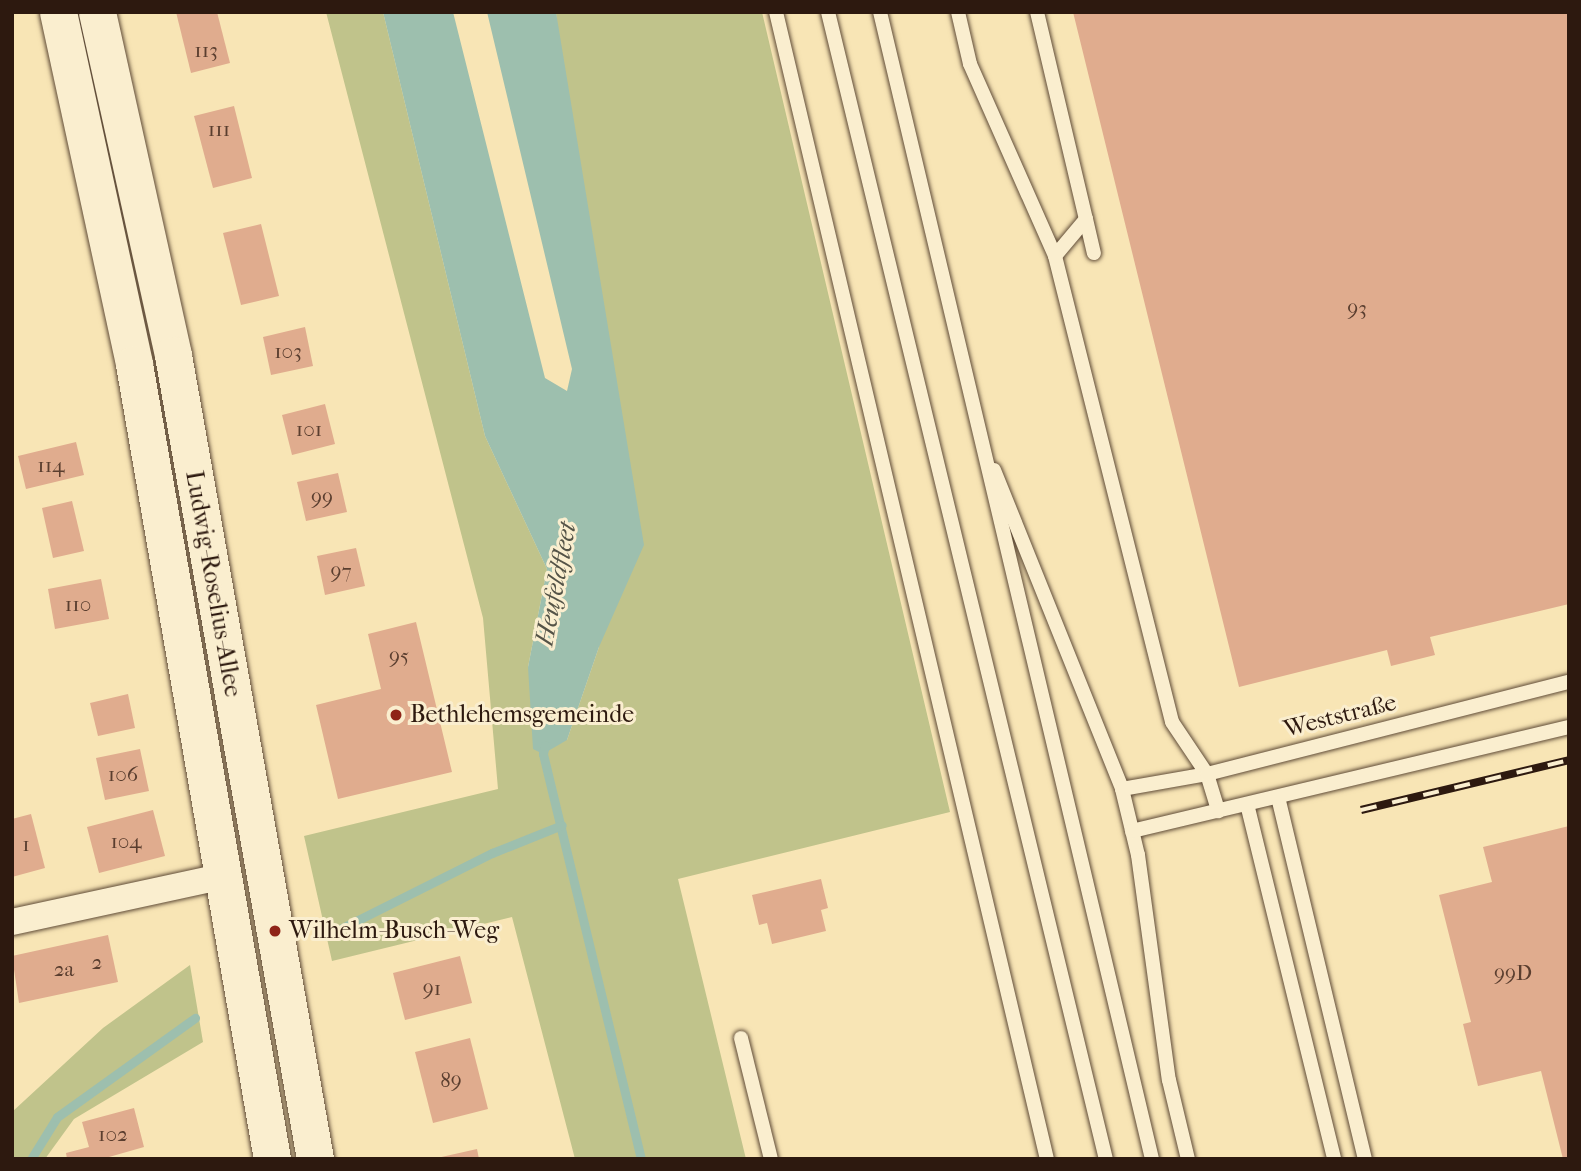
<!DOCTYPE html>
<meta charset="utf-8">
<style>
body{margin:0}
#map{position:relative;width:1581px;height:1171px;overflow:hidden;background:#f8e5b5;font-family:"IM FELL French Canon",serif}
div>[style]{position:absolute}
[style*='--x']{left:calc(var(--x)*1px);top:calc(var(--y)*1px);width:calc(var(--w)*1px);rotate:calc(var(--a)*1deg)}
.green>*{inset:0;background:#c0c38b}
.water>*{inset:0;background:#9dbfae}
.stream>*{height:9px;margin:-4.5px;padding:0 4.5px;transform-origin:4.5px;border-radius:4.5px;background:#9dbfae}
.building>*{inset:0;background:#e0ac8e}
.roads{filter:drop-shadow(0 0 2px #604c38) drop-shadow(0 0 2px #604c38)}
.service>*{height:14px;margin:-7px;padding:0 7px;transform-origin:7px;border-radius:7px;background:#faeecf}
.minor>*{height:26px;margin:-13px;padding:0 13px;transform-origin:13px;border-radius:13px;background:#faeecf}
.secondary>*{height:37px;margin:-18.5px;padding:0 18.5px;transform-origin:18.5px;border-radius:18.5px;background:#faeecf}
.rail>*{height:8px;margin-top:-4px;transform-origin:0;background:repeating-linear-gradient(90deg,#faeecf 0 16px,#2d190f 0 32px);box-sizing:border-box;border-block:2px solid #2d190f}
.dots>*{width:19px;height:19px;translate:-50% -50%;box-sizing:border-box;border:4px solid #faeecf;border-radius:50%}
span{translate:-50% -50%;white-space:nowrap;text-align:center;line-height:1.15;-webkit-text-stroke:6px #faeecf;paint-order:stroke}
.number-label{font-size:21px;color:#5a3e2f}
.number-label span{-webkit-text-stroke-width:0}
.street-label{font-size:24px;color:#2d190f}
.poi-label{font-size:24px;color:#2d190f}
.left{translate:0 -50%;text-align:left}
.water-label{font-size:26px;color:#545347;font-style:italic}
.frame{position:absolute;inset:0;border:14px solid #2d190f;pointer-events:none}
</style>
<div id="map">
<div class="green">
<div style="clip-path:polygon(326px 12px,383px 12px,485px 436px,547px 569px,528px 667px,567px 740px,599px 647px,556px 12px,762px 12px,950px 812px,678px 879px,746px 1159px,575px 1159px,512px 917px,332px 961px,304px 836px,498px 789px,483px 618px)"></div>
<div style="clip-path:polygon(190px 965px,203px 1042px,74px 1119px,45px 1159px,12px 1159px,12px 1112px,103px 1028px)"></div>
</div>
<div class="water">
<div style="clip-path:polygon(383px 12px,453px 12px,545px 378px,567px 391px,572px 369px,487px 12px,556px 12px,644px 545px,599px 647px,567px 740px,543px 754px,533px 749px,528px 667px,547px 569px,485px 436px)"></div>
</div>
<div class="stream">
<div style="--x:545;--y:745;--w:9;--a:103"></div>
<div style="--x:543;--y:754;--w:417;--a:76.4"></div>
<div style="--x:334;--y:932;--w:177;--a:-26.6"></div>
<div style="--x:492;--y:853;--w:75;--a:-21.8"></div>
<div style="--x:31;--y:1159;--w:49;--a:-58.2"></div>
<div style="--x:57;--y:1117;--w:170;--a:-35.7"></div>
</div>
<div class="building">
<div style="clip-path:polygon(176px 12px,217px 12px,230px 63px,191px 73px)"></div>
<div style="clip-path:polygon(1073px 12px,1569px 12px,1569px 604px,1430px 637px,1435px 655px,1391px 666px,1387px 650px,1239px 687px)"></div>
<div style="clip-path:polygon(234px 106px,252px 178px,213px 188px,194px 116px)"></div>
<div style="clip-path:polygon(261px 224px,279px 296px,241px 305px,223px 233px)"></div>
<div style="clip-path:polygon(305px 327px,313px 366px,271px 375px,263px 337px)"></div>
<div style="clip-path:polygon(325px 404px,335px 444px,292px 455px,282px 415px)"></div>
<div style="clip-path:polygon(76px 442px,84px 475px,26px 489px,18px 456px)"></div>
<div style="clip-path:polygon(338px 473px,347px 512px,306px 521px,297px 482px)"></div>
<div style="clip-path:polygon(72px 501px,84px 551px,53px 558px,42px 508px)"></div>
<div style="clip-path:polygon(356px 548px,365px 586px,325px 595px,317px 556px)"></div>
<div style="clip-path:polygon(101px 579px,109px 619px,55px 629px,48px 589px)"></div>
<div style="clip-path:polygon(416px 622px,452px 772px,338px 799px,316px 705px,381px 689px,368px 634px)"></div>
<div style="clip-path:polygon(128px 694px,135px 728px,98px 736px,90px 703px)"></div>
<div style="clip-path:polygon(140px 749px,149px 791px,105px 800px,96px 758px)"></div>
<div style="clip-path:polygon(153px 810px,165px 856px,99px 873px,87px 827px)"></div>
<div style="clip-path:polygon(31px 814px,45px 868px,12px 877px,12px 819px)"></div>
<div style="clip-path:polygon(1569px 826px,1569px 1157px,1563px 1159px,1541px 1071px,1478px 1086px,1463px 1024px,1471px 1022px,1439px 895px,1492px 882px,1483px 847px)"></div>
<div style="clip-path:polygon(821px 879px,828px 908px,821px 910px,826px 931px,772px 944px,767px 923px,759px 925px,752px 895px)"></div>
<div style="clip-path:polygon(108px 935px,118px 982px,19px 1003px,12px 956px)"></div>
<div style="clip-path:polygon(460px 956px,472px 1003px,405px 1020px,393px 973px)"></div>
<div style="clip-path:polygon(470px 1038px,488px 1109px,433px 1123px,415px 1052px)"></div>
<div style="clip-path:polygon(134px 1108px,144px 1147px,102px 1159px,67px 1159px,66px 1153px,89px 1147px,82px 1122px)"></div>
<div style="clip-path:polygon(477px 1149px,479px 1159px,437px 1159px,437px 1158px)"></div>
</div>
<div class="roads">
<div class="service">
<div style="--x:776;--y:12;--w:1179;--a:76.71"></div>
<div style="--x:828;--y:12;--w:1180;--a:76.38"></div>
<div style="--x:880;--y:12;--w:1179;--a:76.66"></div>
<div style="--x:958;--y:12;--w:53;--a:77"></div>
<div style="--x:970;--y:64;--w:210;--a:66.1"></div>
<div style="--x:1055;--y:256;--w:480;--a:75.9"></div>
<div style="--x:1172;--y:722;--w:63;--a:56.1"></div>
<div style="--x:1207;--y:774;--w:39;--a:73"></div>
<div style="--x:1037;--y:12;--w:213;--a:76.7"></div>
<div style="--x:1086;--y:219;--w:48;--a:130"></div>
<div style="--x:1086;--y:219;--w:35;--a:77"></div>
<div style="--x:994;--y:470;--w:344;--a:68.1"></div>
<div style="--x:1122;--y:789;--w:68;--a:76.4"></div>
<div style="--x:1138;--y:855;--w:227;--a:82.2"></div>
<div style="--x:1169;--y:1080;--w:81;--a:76.5"></div>
<div style="--x:1122;--y:789;--w:86;--a:-10"></div>
<div style="--x:1207;--y:774;--w:374;--a:-14.3"></div>
<div style="--x:1278;--y:797;--w:372;--a:76.5"></div>
<div style="--x:1247;--y:804;--w:366;--a:76.2"></div>
<div style="--x:1132;--y:831;--w:449;--a:-13.4"></div>
<div style="--x:741;--y:1038;--w:125;--a:76.1"></div>
</div>
<div class="minor">
<div style="--x:12;--y:922;--w:217;--a:-12.2"></div>
</div>
<div class="secondary">
<div style="--x:58;--y:12;--w:360;--a:77.8"></div>
<div style="--x:134;--y:364;--w:807;--a:80.15"></div>
<div style="--x:97;--y:12;--w:351;--a:77.5"></div>
<div style="--x:173;--y:355;--w:816;--a:79.98"></div>
</div>
</div>
<div class="rail">
<div style="--x:1361;--y:810;--w:214;--a:-13.5"></div>
</div>
<div class="dots">
<div style="left:396px;top:715px;background:#8f2418"></div>
<div style="left:275px;top:931px;background:#8f2418"></div>
</div>
<div class="number-label">
<span style="left:206px;top:50px">113</span>
<span style="left:219px;top:129px">111</span>
<span style="left:1357px;top:308px">93</span>
<span style="left:288px;top:351px">103</span>
<span style="left:309px;top:429px">101</span>
<span style="left:51px;top:465px">114</span>
<span style="left:322px;top:497px">99</span>
<span style="left:341px;top:571px">97</span>
<span style="left:78px;top:604px">110</span>
<span style="left:399px;top:656px">95</span>
<span style="left:123px;top:774px">106</span>
<span style="left:126px;top:841px">104</span>
<span style="left:26px;top:844px">1</span>
<span style="left:97px;top:962px">2</span>
<span style="left:64px;top:969px">2a</span>
<span style="left:1513px;top:973px">99D</span>
<span style="left:432px;top:988px">91</span>
<span style="left:451px;top:1080px">89</span>
<span style="left:113px;top:1134px">102</span>
</div>
<div class="street-label">
<span style="left:213px;top:584px;rotate:80deg">Ludwig-Roselius-Allee</span>
<span style="left:1340px;top:716px;rotate:-14deg">Weststraße</span>
</div>
<div class="poi-label">
<span class="left" style="left:410px;top:715px">Bethlehemsgemeinde</span>
<span class="left" style="left:289px;top:931px">Wilhelm-Busch-Weg</span>
</div>
<div class="water-label">
<span style="left:556px;top:584px;rotate:-79deg">Heufeldfleet</span>
</div>
<div class="frame"></div>
</div>
